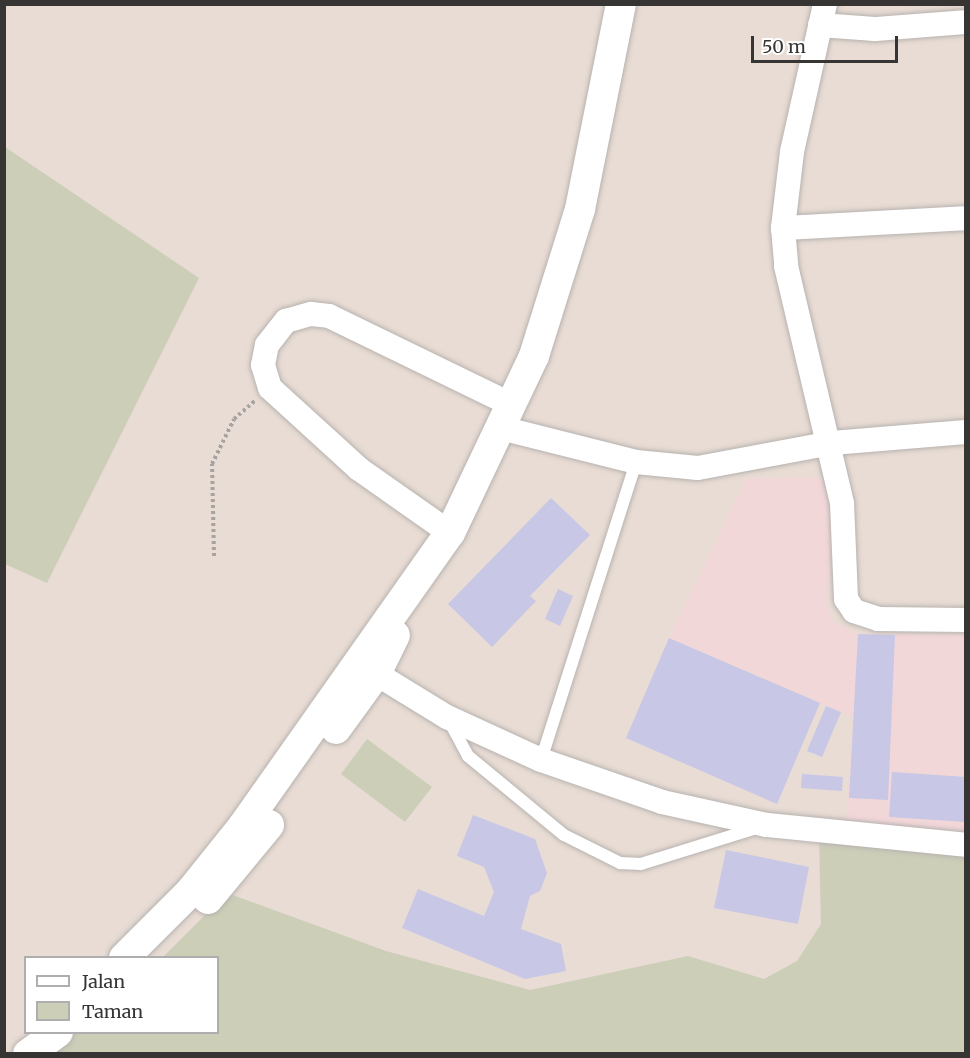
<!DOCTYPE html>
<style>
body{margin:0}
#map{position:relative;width:970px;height:1058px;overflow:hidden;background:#ece7e4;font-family:Merriweather,serif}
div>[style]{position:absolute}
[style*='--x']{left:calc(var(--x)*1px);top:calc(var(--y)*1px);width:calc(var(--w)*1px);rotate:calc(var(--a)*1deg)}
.built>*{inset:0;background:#e8dcd4}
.education>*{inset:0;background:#f2d7d9}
.green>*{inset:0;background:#ccceb8}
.building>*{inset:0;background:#c8c7e6}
.path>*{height:4px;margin-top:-2px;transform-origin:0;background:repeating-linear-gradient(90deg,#a7a3a1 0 3px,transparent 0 6px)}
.roads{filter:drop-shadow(0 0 2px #b7b2af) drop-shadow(0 0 2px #b7b2af)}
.service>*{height:12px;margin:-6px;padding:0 6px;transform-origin:6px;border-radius:6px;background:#fff}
.minor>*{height:24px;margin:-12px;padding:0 12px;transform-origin:12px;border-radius:12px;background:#fff}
.tertiary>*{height:30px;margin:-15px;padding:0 15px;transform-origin:15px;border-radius:15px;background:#fff}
span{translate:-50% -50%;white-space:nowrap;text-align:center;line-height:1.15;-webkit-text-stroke:6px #fff;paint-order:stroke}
.frame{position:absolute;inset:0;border:6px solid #373534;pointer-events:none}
.legend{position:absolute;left:24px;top:956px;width:195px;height:78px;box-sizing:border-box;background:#fff;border:2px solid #afaeae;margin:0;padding:8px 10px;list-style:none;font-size:18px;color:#373534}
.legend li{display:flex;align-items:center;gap:12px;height:30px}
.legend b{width:30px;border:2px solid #afaeae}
.scale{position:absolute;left:751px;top:36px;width:147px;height:27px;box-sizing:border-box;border:3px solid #373534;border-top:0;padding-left:8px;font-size:18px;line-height:21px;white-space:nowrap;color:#373534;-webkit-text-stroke:4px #fff;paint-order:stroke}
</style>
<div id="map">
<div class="built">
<div style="clip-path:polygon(evenodd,5px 5px,965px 5px,965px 1053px,5px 1054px,5px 5px,26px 958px,218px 958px,218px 1032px,26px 1032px,26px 958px)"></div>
</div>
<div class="education">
<div style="clip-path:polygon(747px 478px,829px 478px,834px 506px,827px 603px,832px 621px,858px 634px,965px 634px,965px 835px,846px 822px,853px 717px,669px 638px)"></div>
</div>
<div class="green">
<div style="clip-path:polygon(5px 147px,199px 278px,47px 583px,5px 564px)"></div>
<div style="clip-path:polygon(367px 739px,432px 787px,405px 822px,341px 774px)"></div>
<div style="clip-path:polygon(819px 836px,965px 855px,965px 1053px,39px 1054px,70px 1033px,218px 1032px,218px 958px,163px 957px,227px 893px,386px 951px,530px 990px,688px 956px,764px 979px,797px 961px,821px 924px)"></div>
</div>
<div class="building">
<div style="clip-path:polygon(551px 498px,590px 535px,530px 596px,536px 601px,492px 647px,448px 604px)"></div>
<div style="clip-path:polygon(558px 589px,573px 596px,560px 626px,545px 619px)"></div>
<div style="clip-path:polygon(858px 634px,895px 635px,888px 800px,849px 798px)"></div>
<div style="clip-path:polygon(669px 638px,820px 703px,777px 804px,626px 738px)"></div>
<div style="clip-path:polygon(826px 706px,841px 712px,822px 757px,807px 751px)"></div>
<div style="clip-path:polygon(892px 772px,966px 777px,966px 822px,889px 817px)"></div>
<div style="clip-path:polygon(802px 774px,843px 777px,842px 791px,801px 788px)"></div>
<div style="clip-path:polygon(473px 815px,535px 839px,547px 873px,540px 891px,530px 896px,521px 929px,561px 944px,566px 971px,525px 979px,402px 928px,418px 889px,484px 916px,494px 892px,484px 867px,457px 856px)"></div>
<div style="clip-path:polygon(726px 850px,809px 867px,798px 924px,714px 908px)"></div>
</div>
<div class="path">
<div style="--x:214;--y:556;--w:92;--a:-91.2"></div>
<div style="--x:212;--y:464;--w:50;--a:-63.9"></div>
<div style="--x:234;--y:419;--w:29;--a:-41"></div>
</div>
<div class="roads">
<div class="service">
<div style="--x:448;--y:719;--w:42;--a:61.6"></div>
<div style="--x:468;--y:756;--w:124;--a:39.5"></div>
<div style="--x:564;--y:835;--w:63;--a:26.6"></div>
<div style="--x:620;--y:863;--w:21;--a:3"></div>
<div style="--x:641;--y:864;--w:125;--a:-17.3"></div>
<div style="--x:541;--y:760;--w:313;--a:-72.3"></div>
</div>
<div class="minor">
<div style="--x:825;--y:4;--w:152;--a:102.6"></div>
<div style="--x:792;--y:152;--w:77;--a:96.8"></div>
<div style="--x:783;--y:228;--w:38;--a:85"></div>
<div style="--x:786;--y:266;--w:244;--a:76.7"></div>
<div style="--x:842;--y:503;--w:96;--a:87.6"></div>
<div style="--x:846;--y:599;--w:14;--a:56"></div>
<div style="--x:854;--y:611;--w:25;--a:18"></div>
<div style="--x:878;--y:619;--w:88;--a:0.7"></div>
<div style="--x:820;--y:25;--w:55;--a:4.2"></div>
<div style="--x:875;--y:29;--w:91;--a:-4.4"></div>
<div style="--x:783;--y:228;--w:183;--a:-3.1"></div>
<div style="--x:501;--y:428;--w:139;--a:14.1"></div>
<div style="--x:636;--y:462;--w:62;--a:5.5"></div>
<div style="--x:698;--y:468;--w:136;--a:-10.6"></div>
<div style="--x:832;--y:443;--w:134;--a:-4.7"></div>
<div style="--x:450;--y:533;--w:111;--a:-144.9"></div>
<div style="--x:359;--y:469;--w:120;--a:-137.7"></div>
<div style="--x:270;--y:388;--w:24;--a:-107"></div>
<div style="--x:263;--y:365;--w:20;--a:-79"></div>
<div style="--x:267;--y:345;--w:31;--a:-52"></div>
<div style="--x:286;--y:321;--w:26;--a:-16"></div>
<div style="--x:311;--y:314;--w:18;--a:6"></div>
<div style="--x:329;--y:316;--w:203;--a:25.9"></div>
<div style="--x:362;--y:665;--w:100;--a:31.5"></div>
<div style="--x:447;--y:717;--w:103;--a:24.6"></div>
<div style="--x:541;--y:760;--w:128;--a:19.1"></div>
<div style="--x:662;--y:802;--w:107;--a:12.4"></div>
<div style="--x:767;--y:825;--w:200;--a:5.7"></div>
</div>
<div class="tertiary">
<div style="--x:336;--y:729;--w:68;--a:-54"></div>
<div style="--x:376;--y:674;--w:43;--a:-64"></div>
<div style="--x:208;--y:899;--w:96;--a:-50.5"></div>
<div style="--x:124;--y:958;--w:95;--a:-45"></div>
<div style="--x:191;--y:891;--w:83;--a:-51.3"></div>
<div style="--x:243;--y:826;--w:359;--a:-54.8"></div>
<div style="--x:450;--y:533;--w:196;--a:-64.6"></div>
<div style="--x:534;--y:356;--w:154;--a:-72.6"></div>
<div style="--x:580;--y:209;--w:209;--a:-78.7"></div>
<div style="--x:28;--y:1054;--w:37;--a:-36"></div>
</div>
</div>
<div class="frame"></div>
<ul class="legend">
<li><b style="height:8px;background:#fff"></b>Jalan</li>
<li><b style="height:16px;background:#ccceb8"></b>Taman</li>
</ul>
<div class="scale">50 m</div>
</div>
